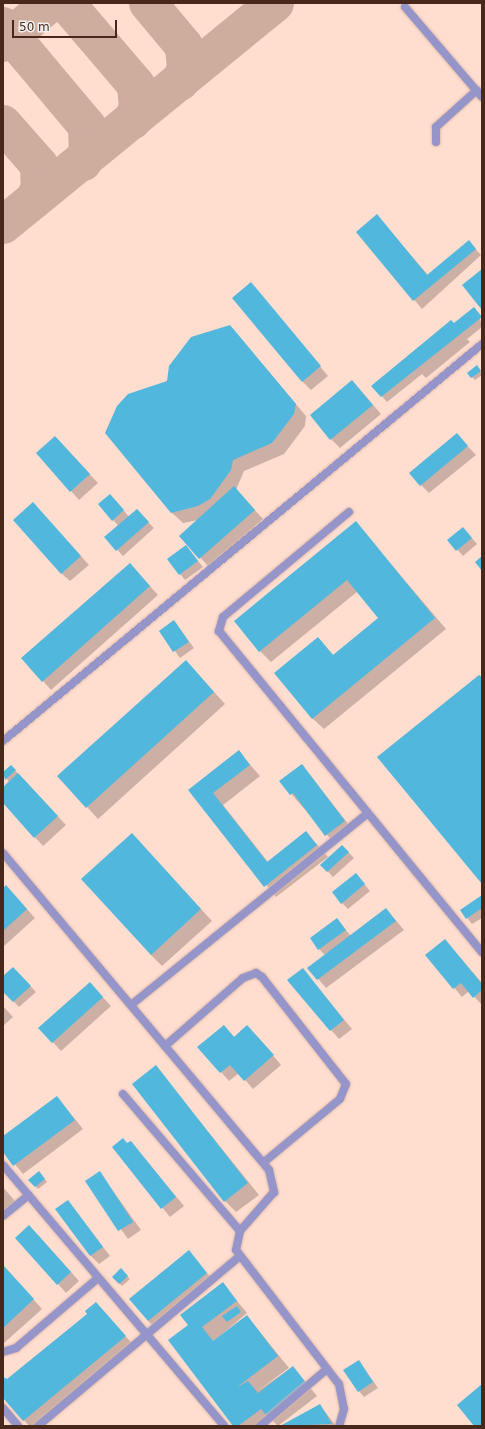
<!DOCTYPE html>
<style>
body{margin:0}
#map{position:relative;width:485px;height:1429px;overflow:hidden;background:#ffddcf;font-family:"DejaVu Sans",sans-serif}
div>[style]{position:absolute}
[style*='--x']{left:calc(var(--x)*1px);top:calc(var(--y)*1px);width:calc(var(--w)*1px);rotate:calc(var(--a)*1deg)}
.shadow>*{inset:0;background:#0003}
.taxiway>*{height:38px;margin:-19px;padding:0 19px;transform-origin:19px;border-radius:19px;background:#ceac9e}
.building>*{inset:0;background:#52b7dc}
.roads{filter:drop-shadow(0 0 1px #dab9ab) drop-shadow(0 0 1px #dab9ab)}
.lane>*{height:8px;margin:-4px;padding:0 4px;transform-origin:4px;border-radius:4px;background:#9695c9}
span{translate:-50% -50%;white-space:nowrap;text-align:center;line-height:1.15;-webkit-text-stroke:3.5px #f3f3f3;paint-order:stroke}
.frame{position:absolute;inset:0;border:4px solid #47281a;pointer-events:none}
.scale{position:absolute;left:12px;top:20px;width:105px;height:18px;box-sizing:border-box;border:2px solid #47281a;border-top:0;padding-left:5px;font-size:12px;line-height:14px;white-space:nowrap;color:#47281a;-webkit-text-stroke:3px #f3f3f3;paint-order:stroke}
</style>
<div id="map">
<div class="shadow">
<div style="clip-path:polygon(377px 216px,428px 275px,469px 242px,481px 255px,422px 309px,357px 232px)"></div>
<div style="clip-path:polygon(251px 284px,328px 376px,311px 390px,302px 381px)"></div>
<div style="clip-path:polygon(479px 314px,482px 327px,467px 339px,470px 342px,426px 378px,422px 374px,387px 402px,373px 386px)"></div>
<div style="clip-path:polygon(230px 326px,306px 416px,305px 426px,284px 454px,244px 471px,236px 490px,263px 519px,209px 567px,180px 536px,198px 520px,183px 523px,171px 512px,168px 382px)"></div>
<div style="clip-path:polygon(479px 369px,482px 375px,475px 380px,472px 377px)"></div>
<div style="clip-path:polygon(352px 381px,381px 414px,340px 448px,331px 439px)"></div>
<div style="clip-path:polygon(457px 435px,476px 455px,429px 493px,421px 485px)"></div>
<div style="clip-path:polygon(55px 437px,98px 483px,79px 500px,71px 491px)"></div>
<div style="clip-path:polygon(116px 501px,129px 517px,142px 516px,154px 528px,123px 556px,106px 537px,119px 526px,113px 520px)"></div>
<div style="clip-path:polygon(41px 512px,89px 565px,70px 581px,61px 573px)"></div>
<div style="clip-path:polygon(356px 523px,446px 629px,324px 729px,312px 718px,318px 638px,334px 656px,380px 618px,358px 591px,271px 662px,260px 651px)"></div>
<div style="clip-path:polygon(463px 528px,477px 544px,463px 556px,449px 540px)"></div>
<div style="clip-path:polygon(186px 546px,203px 567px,185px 580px,168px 559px)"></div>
<div style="clip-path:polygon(138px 573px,158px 595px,51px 690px,23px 658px)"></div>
<div style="clip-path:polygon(174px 621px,194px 648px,180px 658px,160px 631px)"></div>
<div style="clip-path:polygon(197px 673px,225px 704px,98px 819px,87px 807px)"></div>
<div style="clip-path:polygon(239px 752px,260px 776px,223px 805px,268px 862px,306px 832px,328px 857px,276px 897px,190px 790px)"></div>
<div style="clip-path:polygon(302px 765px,353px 830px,335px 844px,280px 781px)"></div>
<div style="clip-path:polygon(11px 766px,66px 825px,43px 846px,3px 802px,3px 788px,9px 782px,3px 773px)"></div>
<div style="clip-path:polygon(132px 834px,212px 921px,162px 966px,151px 955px)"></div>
<div style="clip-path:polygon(342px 846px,354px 858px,333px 877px,322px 865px)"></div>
<div style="clip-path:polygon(356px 874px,370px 891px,348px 909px,342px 903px)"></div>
<div style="clip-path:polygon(3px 889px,14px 895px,35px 918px,3px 947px)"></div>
<div style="clip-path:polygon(482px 896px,482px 918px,472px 924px,461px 910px)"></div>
<div style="clip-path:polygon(386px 909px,404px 930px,326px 988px,309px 968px,325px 955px,319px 949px,337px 920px,351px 936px)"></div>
<div style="clip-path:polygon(445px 940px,482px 983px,482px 1005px,469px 991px,462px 997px,427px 955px)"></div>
<div style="clip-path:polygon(302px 969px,352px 1029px,339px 1039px,288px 980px)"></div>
<div style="clip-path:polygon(19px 974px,36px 992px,19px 1007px,3px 990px,3px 978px)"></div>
<div style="clip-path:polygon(98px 992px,111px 1006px,61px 1051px,40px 1028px)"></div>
<div style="clip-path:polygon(3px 1006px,13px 1017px,3px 1026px)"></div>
<div style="clip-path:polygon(224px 1026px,235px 1038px,256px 1035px,281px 1065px,253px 1089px,239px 1073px,229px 1081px,199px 1047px)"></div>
<div style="clip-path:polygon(156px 1067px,259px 1195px,236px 1212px,225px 1201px)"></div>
<div style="clip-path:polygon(57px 1097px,83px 1129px,23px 1174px,3px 1150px,3px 1138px)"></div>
<div style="clip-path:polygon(131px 1142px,184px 1206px,170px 1217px,113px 1147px)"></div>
<div style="clip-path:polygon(39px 1172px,47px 1182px,38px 1189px,30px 1180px)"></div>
<div style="clip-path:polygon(100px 1173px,141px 1230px,128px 1239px,87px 1182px)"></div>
<div style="clip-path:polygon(3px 1187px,19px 1206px,3px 1219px)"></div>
<div style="clip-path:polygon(68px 1201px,110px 1256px,99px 1264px,90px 1255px)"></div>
<div style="clip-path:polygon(38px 1235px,79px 1281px,66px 1293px,58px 1284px)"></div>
<div style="clip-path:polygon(188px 1252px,215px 1282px,157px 1329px,148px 1321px)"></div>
<div style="clip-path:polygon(3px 1265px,42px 1309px,3px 1344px)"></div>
<div style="clip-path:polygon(121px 1270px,130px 1279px,122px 1286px,113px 1277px)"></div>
<div style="clip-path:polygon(223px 1284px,247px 1313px,214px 1341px,247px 1316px,289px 1368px,257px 1391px,293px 1367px,317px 1396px,278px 1426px,272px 1420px,263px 1426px,234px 1426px,190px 1326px)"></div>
<div style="clip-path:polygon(96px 1303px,136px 1348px,42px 1426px,29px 1426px,3px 1396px,3px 1379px,7px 1380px,89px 1314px)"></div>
<div style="clip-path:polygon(359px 1361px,378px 1388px,364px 1397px,359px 1391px)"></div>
<div style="clip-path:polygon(320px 1405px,336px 1426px,282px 1426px)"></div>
</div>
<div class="taxiway">
<div style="--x:66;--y:3;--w:108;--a:49.5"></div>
<div style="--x:136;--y:85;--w:23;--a:85"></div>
<div style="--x:138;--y:108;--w:14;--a:115"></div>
<div style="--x:148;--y:3;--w:56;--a:50.1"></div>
<div style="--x:184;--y:46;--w:23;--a:85"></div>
<div style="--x:186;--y:69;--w:14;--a:115"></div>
<div style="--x:3;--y:26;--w:131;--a:50"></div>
<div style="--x:87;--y:126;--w:23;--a:88"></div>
<div style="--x:88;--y:149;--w:14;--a:111"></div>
<div style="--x:3;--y:43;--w:62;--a:-40.4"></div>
<div style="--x:3;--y:124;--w:55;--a:48.7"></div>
<div style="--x:39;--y:165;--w:23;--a:88"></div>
<div style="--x:40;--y:188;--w:13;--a:117"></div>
<div style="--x:3;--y:225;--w:351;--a:-39.2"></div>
</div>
<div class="building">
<div style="clip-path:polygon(377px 214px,427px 275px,469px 240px,476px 249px,413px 301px,356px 232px)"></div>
<div style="clip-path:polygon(482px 269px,482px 310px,462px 285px)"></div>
<div style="clip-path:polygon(251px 282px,321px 366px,302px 382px,232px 298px)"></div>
<div style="clip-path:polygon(474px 307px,482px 317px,381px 397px,371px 386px,451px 320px,454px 323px)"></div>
<div style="clip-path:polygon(230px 325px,296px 404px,294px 414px,272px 443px,233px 460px,231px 470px,210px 499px,198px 506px,171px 513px,105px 433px,117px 406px,128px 394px,167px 381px,169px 366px,191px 337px)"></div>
<div style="clip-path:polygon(477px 365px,481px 371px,471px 378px,467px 373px)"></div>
<div style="clip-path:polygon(352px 380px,373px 405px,330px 440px,310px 415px)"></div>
<div style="clip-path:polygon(457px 433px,468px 446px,420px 486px,409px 473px)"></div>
<div style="clip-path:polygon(55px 436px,90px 474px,70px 492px,36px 453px)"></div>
<div style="clip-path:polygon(234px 486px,255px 510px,199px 559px,179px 536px)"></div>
<div style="clip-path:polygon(110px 494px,124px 510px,112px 521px,98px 504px)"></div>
<div style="clip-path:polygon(33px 502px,81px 556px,61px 574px,13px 520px)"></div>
<div style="clip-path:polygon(137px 509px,149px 522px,116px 551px,104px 537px)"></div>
<div style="clip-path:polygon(356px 521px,435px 618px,312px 719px,274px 673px,318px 637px,333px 655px,378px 618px,347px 580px,259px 652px,234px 621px)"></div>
<div style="clip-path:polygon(463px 527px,472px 538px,456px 551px,447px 540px)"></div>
<div style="clip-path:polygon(186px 545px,198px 561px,179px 575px,167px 559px)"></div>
<div style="clip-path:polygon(482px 556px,482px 571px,475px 562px)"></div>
<div style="clip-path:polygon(130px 563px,150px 586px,42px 682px,21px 658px)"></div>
<div style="clip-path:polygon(174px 620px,189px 642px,173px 652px,159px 631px)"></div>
<div style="clip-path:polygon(186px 660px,214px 692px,86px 808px,57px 776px)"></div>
<div style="clip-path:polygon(479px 675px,482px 677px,482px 884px,377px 757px)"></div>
<div style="clip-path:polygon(239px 750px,250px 765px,213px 793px,267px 862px,306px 831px,317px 845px,264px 887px,188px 790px)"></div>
<div style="clip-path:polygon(302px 764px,345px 821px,325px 836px,293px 793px,290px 795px,279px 781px)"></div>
<div style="clip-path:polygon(11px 765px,16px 770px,5px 780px,3px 772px)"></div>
<div style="clip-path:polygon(18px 773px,58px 816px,34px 838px,3px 803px,3px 787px)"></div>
<div style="clip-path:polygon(132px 833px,201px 909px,151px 955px,81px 879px)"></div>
<div style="clip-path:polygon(342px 845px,349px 852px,327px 872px,320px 865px)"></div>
<div style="clip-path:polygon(356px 873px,365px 884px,341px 904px,332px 892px)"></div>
<div style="clip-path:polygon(6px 885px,27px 909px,3px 931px,3px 888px)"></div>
<div style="clip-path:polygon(482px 895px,482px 908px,466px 919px,460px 910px)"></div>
<div style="clip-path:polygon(386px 908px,396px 921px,317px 980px,307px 968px)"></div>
<div style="clip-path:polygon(337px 918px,346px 930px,318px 950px,310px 938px)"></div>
<div style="clip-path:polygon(445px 939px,482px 984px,482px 990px,473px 998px,461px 983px,453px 989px,425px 955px)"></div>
<div style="clip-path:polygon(13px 967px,31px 986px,13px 1002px,3px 992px,3px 976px)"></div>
<div style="clip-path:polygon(303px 968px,344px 1020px,330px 1031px,287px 980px)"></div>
<div style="clip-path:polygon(90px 982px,103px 997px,52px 1043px,38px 1028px)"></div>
<div style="clip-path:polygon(224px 1025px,234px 1037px,247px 1025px,274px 1055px,244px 1081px,230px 1065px,220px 1073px,197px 1047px)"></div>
<div style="clip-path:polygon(156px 1065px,248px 1183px,224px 1202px,132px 1084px)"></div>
<div style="clip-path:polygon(57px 1096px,75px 1120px,13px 1166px,3px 1152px,3px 1136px)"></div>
<div style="clip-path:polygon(123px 1138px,127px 1143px,131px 1141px,176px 1197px,161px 1209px,112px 1147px)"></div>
<div style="clip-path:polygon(39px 1171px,45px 1179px,35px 1187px,28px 1180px)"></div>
<div style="clip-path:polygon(100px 1171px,133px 1222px,118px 1231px,85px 1181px)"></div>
<div style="clip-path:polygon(68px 1200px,103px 1247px,90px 1256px,55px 1209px)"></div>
<div style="clip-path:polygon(29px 1225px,71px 1272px,57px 1285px,15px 1238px)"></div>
<div style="clip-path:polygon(189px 1250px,207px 1273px,148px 1321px,129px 1299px)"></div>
<div style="clip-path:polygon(3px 1265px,34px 1299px,3px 1328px)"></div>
<div style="clip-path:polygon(121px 1268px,128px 1276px,119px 1284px,112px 1277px)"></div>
<div style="clip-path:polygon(223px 1282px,237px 1301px,202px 1327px,213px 1341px,247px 1315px,278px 1356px,236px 1388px,248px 1381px,258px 1393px,293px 1366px,307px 1384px,266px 1415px,261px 1409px,238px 1426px,233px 1426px,168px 1340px,188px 1325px,180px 1315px)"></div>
<div style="clip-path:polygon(96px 1302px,126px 1336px,23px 1421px,3px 1398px,3px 1377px,7px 1379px,87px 1314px,85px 1311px)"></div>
<div style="clip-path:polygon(237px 1306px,241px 1312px,227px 1322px,222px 1316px)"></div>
<div style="clip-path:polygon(359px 1360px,373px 1382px,358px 1392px,343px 1370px)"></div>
<div style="clip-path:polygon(482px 1384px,482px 1426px,474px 1426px,457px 1405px)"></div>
<div style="clip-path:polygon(320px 1404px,332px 1424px,280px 1426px)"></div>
</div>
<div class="roads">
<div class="lane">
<div style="--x:405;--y:7;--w:118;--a:49.5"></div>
<div style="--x:436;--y:142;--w:15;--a:-90"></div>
<div style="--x:436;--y:127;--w:55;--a:-42.1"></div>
<div style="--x:349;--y:512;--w:164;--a:140.2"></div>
<div style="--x:223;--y:617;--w:15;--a:106"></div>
<div style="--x:219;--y:631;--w:415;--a:50.7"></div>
<div style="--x:3;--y:741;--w:622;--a:-39.65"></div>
<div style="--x:3;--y:853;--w:414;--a:50"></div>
<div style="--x:269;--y:1170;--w:23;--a:77"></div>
<div style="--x:274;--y:1192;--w:52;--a:131.1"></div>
<div style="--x:240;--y:1231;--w:19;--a:102"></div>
<div style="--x:236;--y:1250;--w:169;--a:52.5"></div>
<div style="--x:339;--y:1384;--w:25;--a:79"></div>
<div style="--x:344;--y:1409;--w:18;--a:106"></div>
<div style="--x:131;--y:1005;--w:304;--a:-39"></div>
<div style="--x:165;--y:1046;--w:103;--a:-41.1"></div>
<div style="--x:243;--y:978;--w:14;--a:-21"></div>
<div style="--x:256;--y:973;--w:7;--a:34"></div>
<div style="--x:262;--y:977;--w:136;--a:51.9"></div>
<div style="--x:346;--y:1084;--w:16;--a:112"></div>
<div style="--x:340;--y:1099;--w:99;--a:140.3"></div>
<div style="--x:123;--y:1094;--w:180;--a:49.5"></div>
<div style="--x:3;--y:1165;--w:342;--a:49.7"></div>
<div style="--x:3;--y:1216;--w:33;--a:-39"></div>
<div style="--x:3;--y:1352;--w:14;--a:-17"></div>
<div style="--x:16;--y:1348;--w:108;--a:-40.5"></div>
<div style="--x:3;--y:1408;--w:23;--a:50"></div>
<div style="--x:38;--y:1426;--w:263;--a:-40.1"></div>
<div style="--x:260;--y:1426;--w:88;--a:-40.4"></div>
</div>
</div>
<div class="frame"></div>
<div class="scale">50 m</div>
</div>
